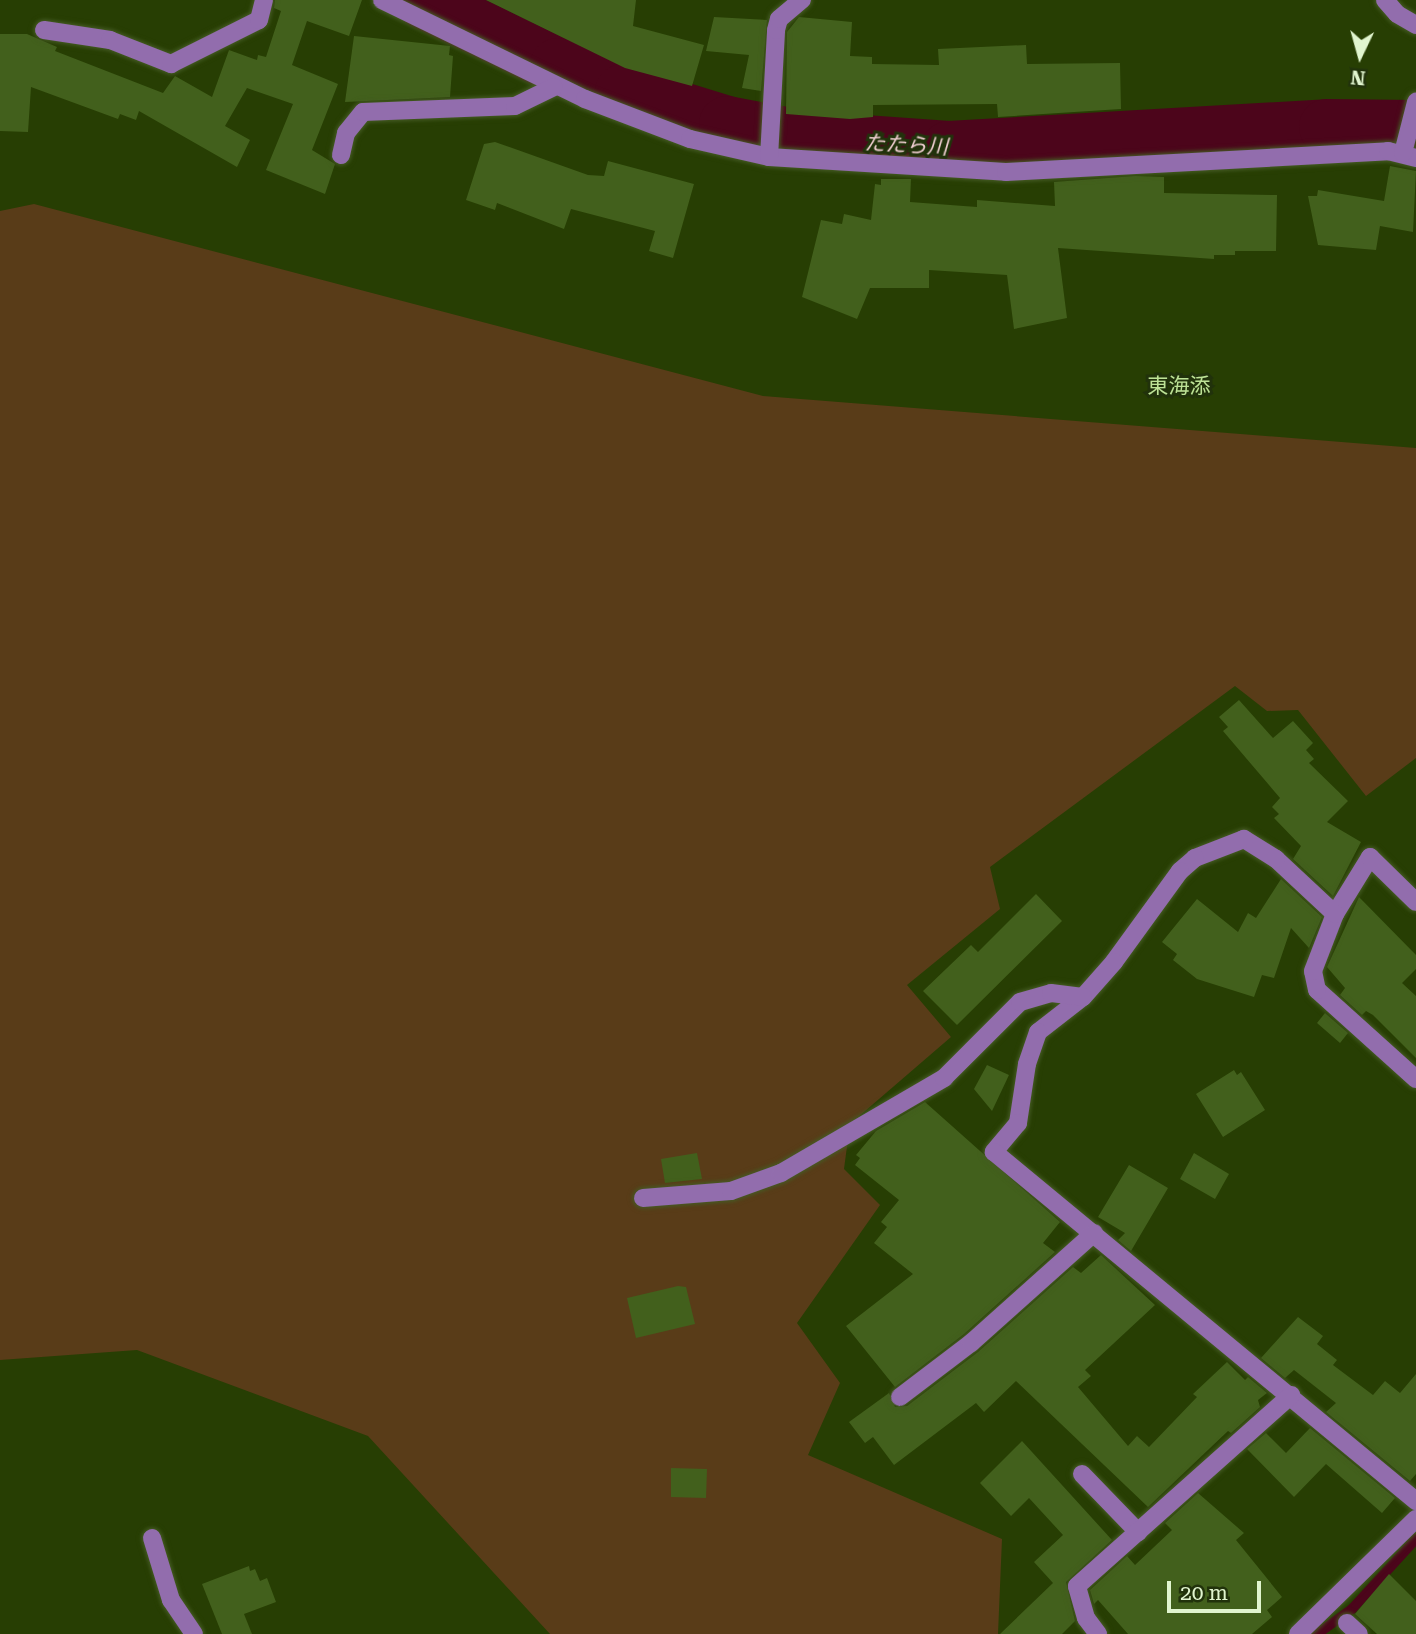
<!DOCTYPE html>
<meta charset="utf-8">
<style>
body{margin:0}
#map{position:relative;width:1416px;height:1634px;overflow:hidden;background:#273e03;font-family:"Roboto Serif","Noto Sans JP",serif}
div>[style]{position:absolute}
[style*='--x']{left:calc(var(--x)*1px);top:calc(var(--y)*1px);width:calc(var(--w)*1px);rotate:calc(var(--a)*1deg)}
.green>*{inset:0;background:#593c18}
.stream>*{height:10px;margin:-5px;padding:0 5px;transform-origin:5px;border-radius:5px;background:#4c051b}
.river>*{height:56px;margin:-28px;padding:0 28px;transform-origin:28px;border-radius:28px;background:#4c051b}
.building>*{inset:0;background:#42601c}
.roads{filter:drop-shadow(0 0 2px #455b24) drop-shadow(0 0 2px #455b24)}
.minor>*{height:18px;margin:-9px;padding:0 9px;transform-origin:9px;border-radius:9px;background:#926dad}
span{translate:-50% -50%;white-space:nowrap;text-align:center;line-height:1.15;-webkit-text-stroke:6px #21320b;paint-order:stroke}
.water-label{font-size:21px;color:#f5d2d6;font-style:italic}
.neighbourhood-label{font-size:21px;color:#bde296}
.north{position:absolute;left:1325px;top:21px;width:70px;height:70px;-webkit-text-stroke:5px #21320b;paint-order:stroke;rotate:185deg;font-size:19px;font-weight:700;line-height:28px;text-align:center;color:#e1f5cf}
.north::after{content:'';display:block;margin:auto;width:24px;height:32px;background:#e1f5cf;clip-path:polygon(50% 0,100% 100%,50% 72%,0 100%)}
.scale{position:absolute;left:1167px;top:1581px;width:94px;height:32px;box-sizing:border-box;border:4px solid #e1f5cf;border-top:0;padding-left:9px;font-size:21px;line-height:24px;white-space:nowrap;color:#e1f5cf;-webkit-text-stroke:5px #21320b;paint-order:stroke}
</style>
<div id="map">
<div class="green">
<div style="clip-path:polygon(34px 204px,763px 396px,1416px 448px,1416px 758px,1366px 796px,1298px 710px,1267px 711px,1235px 686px,990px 867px,1000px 909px,907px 985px,951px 1037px,850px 1124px,844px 1169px,880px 1205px,797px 1323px,840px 1383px,808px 1455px,1002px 1539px,998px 1634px,550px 1634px,368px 1436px,137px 1350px,0 1360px,0 211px)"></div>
</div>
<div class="stream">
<div style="--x:1317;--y:1634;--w:43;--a:-35.5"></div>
<div style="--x:1352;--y:1609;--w:95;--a:-47.6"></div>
</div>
<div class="river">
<div style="--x:422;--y:0;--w:151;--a:25.9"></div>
<div style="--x:558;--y:66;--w:70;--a:21.8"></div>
<div style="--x:623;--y:92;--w:109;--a:17.1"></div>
<div style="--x:727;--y:124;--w:81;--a:10.6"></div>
<div style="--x:807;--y:139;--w:142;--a:4"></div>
<div style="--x:949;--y:149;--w:379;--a:-3.3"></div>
<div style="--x:1327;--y:127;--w:89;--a:0.6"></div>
</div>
<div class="building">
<div style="clip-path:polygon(275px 0,362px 0,349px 36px,307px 21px,292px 65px,338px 84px,312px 150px,335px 164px,325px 194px,266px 170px,293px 104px,247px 88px,225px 126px,250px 140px,237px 167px,139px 111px,136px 120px,120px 114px,118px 119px,31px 87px,28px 132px,0 131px,0 34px,27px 34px,57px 47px,55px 51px,163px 93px,175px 76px,212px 97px,229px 50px,257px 60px,258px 55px,266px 57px,281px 11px,274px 8px)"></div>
<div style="clip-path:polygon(486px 0,636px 0,633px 26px,704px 45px,692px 86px,625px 68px)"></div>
<div style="clip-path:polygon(714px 17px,767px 20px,761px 91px,742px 88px,749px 55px,706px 51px)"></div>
<div style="clip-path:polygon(799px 17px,852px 22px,850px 56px,872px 57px,872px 64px,939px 65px,938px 49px,1026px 45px,1027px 64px,1120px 63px,1121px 109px,998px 117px,997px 104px,873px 105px,873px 117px,850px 119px,786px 114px,787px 32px)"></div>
<div style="clip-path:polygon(354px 36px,450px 46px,449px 55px,453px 56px,450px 97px,345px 102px)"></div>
<div style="clip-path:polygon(495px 142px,588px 175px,604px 176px,608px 161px,694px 184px,673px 258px,649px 251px,655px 231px,571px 209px,564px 229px,497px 203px,495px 210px,466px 200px,484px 144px)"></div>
<div style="clip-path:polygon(1390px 166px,1416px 171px,1413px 232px,1380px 226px,1376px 250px,1318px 245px,1308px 196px,1317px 196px,1318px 190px,1384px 201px)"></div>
<div style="clip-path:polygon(1135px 176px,1164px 177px,1164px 193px,1277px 195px,1276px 251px,1235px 251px,1235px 255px,1214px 255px,1214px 259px,1058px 248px,1067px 318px,1014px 329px,1007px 275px,929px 270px,929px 288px,870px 288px,857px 319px,802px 297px,821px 220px,842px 224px,844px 214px,871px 220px,875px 184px,881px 185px,881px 179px,911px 179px,910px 202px,977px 207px,977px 200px,1055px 206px,1054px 182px)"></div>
<div style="clip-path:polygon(1239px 700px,1273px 738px,1293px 721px,1313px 743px,1306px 750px,1314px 759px,1309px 763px,1348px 801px,1327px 822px,1361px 842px,1333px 896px,1293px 859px,1301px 846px,1274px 818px,1279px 814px,1272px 807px,1280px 798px,1223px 731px,1228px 727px,1219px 717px)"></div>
<div style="clip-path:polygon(1281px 879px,1322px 917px,1309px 948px,1291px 928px,1274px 978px,1262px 975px,1254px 997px,1197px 979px,1173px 960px,1177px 954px,1162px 942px,1197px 899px,1238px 932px,1248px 913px,1256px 918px)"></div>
<div style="clip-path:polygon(1036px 894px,1062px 921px,957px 1025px,923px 991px,971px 945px,978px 952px)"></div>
<div style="clip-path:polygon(1359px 897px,1416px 955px,1416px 969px,1402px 983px,1416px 996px,1416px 1058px,1373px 1015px,1366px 1011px,1362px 1015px,1340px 995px,1345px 988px,1327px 967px)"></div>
<div style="clip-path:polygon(1325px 1013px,1348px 1033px,1340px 1043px,1317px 1023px)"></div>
<div style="clip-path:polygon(987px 1065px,1009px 1075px,992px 1111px,974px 1089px)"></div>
<div style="clip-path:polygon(1234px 1070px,1237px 1075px,1241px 1072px,1265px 1110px,1223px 1137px,1196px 1094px)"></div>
<div style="clip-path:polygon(925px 1102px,1060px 1222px,1043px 1243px,1055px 1252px,964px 1334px,895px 1387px,846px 1326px,913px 1274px,874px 1243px,887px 1227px,881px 1222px,899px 1200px,855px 1165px,860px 1158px,856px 1155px,876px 1131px)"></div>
<div style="clip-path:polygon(697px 1153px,702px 1179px,665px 1183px,661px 1159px)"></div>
<div style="clip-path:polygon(1194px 1153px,1229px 1174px,1215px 1199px,1180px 1179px)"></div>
<div style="clip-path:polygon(1129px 1165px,1168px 1188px,1131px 1251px,1118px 1240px,1125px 1233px,1098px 1217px)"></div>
<div style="clip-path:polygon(1101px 1255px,1155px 1305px,1085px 1370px,1091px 1376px,1078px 1387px,1128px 1446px,1137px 1436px,1149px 1447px,1197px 1397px,1193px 1394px,1227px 1362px,1245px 1380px,1248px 1377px,1267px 1393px,1258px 1400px,1260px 1407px,1231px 1433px,1228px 1431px,1148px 1507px,1016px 1381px,984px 1412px,976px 1403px,894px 1465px,873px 1437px,865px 1443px,849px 1422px,889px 1393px,895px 1407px,907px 1406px,978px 1352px,1073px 1267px,1081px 1273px)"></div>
<div style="clip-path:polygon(678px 1286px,686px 1287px,695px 1324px,636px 1338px,627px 1298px)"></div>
<div style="clip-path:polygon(1298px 1317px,1323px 1336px,1317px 1344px,1337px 1360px,1333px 1365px,1373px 1395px,1385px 1381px,1400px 1393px,1416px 1374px,1416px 1474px,1410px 1481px,1326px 1412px,1336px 1403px,1294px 1370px,1285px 1378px,1261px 1358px)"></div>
<div style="clip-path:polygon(1310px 1428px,1395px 1498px,1382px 1513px,1326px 1464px,1294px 1497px,1247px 1449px,1266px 1433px,1286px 1453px)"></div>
<div style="clip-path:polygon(1022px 1441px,1112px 1540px,1066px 1582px,1075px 1621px,1062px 1634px,1000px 1634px,1053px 1583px,1034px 1562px,1063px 1535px,1029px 1498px,1011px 1516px,980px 1483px)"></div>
<div style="clip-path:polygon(671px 1468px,707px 1469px,706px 1498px,671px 1497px)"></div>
<div style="clip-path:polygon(1198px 1493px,1244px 1533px,1236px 1540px,1282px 1597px,1267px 1610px,1272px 1617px,1252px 1634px,1128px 1634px,1098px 1600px,1094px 1604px,1090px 1590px,1127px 1556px,1135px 1565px,1172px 1530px,1165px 1523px)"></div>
<div style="clip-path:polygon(249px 1566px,250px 1571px,255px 1569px,260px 1581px,267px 1578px,276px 1602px,244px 1614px,252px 1634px,222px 1634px,202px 1584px)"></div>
<div style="clip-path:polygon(1389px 1574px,1416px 1601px,1416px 1634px,1377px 1634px,1355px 1614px)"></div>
</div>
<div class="roads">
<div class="minor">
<div style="--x:382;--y:0;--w:226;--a:26"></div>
<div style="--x:585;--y:99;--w:112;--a:20.9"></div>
<div style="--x:690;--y:139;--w:81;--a:12.8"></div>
<div style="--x:769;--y:157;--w:237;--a:3.6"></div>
<div style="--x:1006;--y:172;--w:383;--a:-3.1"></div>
<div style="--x:1388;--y:151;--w:29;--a:14"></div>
<div style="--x:1385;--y:0;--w:18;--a:49"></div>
<div style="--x:1397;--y:14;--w:22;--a:30"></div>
<div style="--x:44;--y:30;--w:67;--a:8.6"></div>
<div style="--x:110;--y:40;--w:66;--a:21.5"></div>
<div style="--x:171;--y:64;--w:98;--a:-26.6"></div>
<div style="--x:259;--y:20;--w:21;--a:-76"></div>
<div style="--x:1403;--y:153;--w:53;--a:-75.7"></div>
<div style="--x:341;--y:155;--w:23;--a:-77"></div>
<div style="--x:346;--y:133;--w:27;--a:-51"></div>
<div style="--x:363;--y:112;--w:152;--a:-2.3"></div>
<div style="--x:515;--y:106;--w:43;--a:-26"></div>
<div style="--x:769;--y:157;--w:127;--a:-86.8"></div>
<div style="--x:776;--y:30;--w:11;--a:-75"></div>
<div style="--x:779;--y:19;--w:30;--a:-40"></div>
<div style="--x:1335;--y:914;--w:67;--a:-58.4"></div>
<div style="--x:1370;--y:857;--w:64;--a:44.4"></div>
<div style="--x:1416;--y:1079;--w:133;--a:-138"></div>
<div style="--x:1317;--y:990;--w:19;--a:-102"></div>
<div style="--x:1313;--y:971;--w:61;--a:-68.9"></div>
<div style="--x:1335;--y:914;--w:81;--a:-137"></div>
<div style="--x:1276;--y:859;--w:38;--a:-148"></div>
<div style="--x:1244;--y:839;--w:53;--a:158.8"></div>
<div style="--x:1195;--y:858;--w:20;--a:139"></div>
<div style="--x:1180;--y:871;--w:112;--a:126"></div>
<div style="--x:1114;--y:962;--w:47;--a:131.5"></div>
<div style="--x:1083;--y:997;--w:57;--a:142.1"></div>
<div style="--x:1038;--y:1032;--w:34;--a:109"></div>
<div style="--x:1027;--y:1064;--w:60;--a:98.7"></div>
<div style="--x:1018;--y:1123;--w:38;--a:130"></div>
<div style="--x:994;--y:1152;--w:548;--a:39.59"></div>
<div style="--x:643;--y:1198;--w:88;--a:-4.5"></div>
<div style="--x:731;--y:1191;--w:53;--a:-19.8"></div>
<div style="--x:781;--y:1173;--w:189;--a:-30.2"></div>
<div style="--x:944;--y:1078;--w:107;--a:-45"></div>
<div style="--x:1020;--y:1002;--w:32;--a:-16"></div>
<div style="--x:1051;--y:993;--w:32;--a:7"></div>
<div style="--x:900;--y:1397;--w:89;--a:-37.3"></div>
<div style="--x:971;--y:1343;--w:165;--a:-41.8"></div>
<div style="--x:1082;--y:1474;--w:81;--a:46"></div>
<div style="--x:152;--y:1538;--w:65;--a:73"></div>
<div style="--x:171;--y:1600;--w:41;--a:55.9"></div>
<div style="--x:1347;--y:1623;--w:16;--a:43"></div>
<div style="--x:1098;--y:1634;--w:20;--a:-127"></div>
<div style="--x:1086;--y:1618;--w:33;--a:-106"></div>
<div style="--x:1077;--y:1586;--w:287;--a:-41.7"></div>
<div style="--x:1298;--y:1634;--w:165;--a:-44.3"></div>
</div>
</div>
<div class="water-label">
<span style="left:906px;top:145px;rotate:3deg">たたら川</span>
</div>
<div class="neighbourhood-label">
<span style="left:1179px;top:386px">東海添</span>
</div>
<div class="north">N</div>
<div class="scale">20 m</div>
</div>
